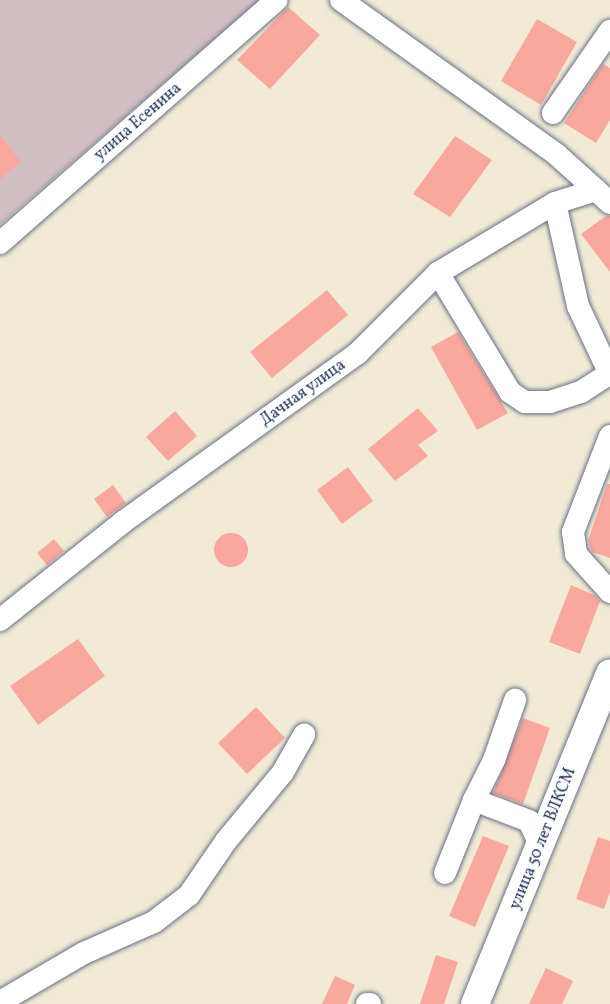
<!DOCTYPE html>
<meta charset="utf-8">
<style>
body{margin:0}
#map{position:relative;width:610px;height:1004px;overflow:hidden;background:#f1ebd5;font-family:Vollkorn,serif}
div>[style]{position:absolute}
[style*='--x']{left:calc(var(--x)*1px);top:calc(var(--y)*1px);width:calc(var(--w)*1px);rotate:calc(var(--a)*1deg)}
.industrial>*{inset:0;background:#d2bec3}
.building>*{inset:0;background:#faa79d}
.round{border-radius:50%}
.roads{filter:drop-shadow(0 0 2px #667188) drop-shadow(0 0 2px #667188)}
.minor>*{height:22px;margin:-11px;padding:0 11px;transform-origin:11px;border-radius:11px;background:#fff}
.major>*{height:28px;margin:-14px;padding:0 14px;transform-origin:14px;border-radius:14px;background:#fff}
span{translate:-50% -50%;white-space:nowrap;text-align:center;line-height:1.15;-webkit-text-stroke:4.5px #fff;paint-order:stroke}
.street-label{font-size:16px;color:#1b2f5e}
</style>
<div id="map">
<div class="industrial">
<div style="clip-path:polygon(0 0,259px 0,0 225px)"></div>
</div>
<div class="building">
<div style="clip-path:polygon(288px 7px,320px 35px,270px 89px,237px 60px)"></div>
<div style="clip-path:polygon(537px 19px,577px 42px,541px 105px,501px 81px)"></div>
<div style="clip-path:polygon(603px 64px,610px 68px,610px 120px,596px 143px,564px 123px)"></div>
<div style="clip-path:polygon(0 135px,21px 162px,0 179px)"></div>
<div style="clip-path:polygon(455px 136px,492px 160px,450px 217px,413px 194px)"></div>
<div style="clip-path:polygon(606px 216px,610px 216px,610px 272px,581px 234px)"></div>
<div style="clip-path:polygon(327px 290px,348px 315px,272px 378px,250px 352px)"></div>
<div style="clip-path:polygon(458px 332px,508px 413px,477px 430px,431px 347px)"></div>
<div style="clip-path:polygon(418px 408px,438px 431px,418px 445px,428px 456px,395px 481px,368px 449px)"></div>
<div style="clip-path:polygon(175px 411px,197px 436px,168px 461px,146px 437px)"></div>
<div style="clip-path:polygon(348px 467px,373px 501px,342px 524px,317px 490px)"></div>
<div style="clip-path:polygon(607px 484px,610px 484px,610px 558px,592px 552px,588px 541px)"></div>
<div style="clip-path:polygon(113px 485px,126px 503px,107px 517px,94px 499px)"></div>
<div class="round" style="left:214px;top:533px;width:34px;height:34px"></div>
<div style="clip-path:polygon(54px 539px,64px 551px,47px 565px,37px 553px)"></div>
<div style="clip-path:polygon(571px 585px,594px 595px,600px 601px,580px 654px,549px 642px)"></div>
<div style="clip-path:polygon(78px 639px,105px 676px,38px 725px,10px 686px)"></div>
<div style="clip-path:polygon(256px 707px,285px 738px,247px 774px,218px 743px)"></div>
<div style="clip-path:polygon(523px 718px,550px 728px,523px 804px,493px 793px)"></div>
<div style="clip-path:polygon(483px 836px,509px 846px,475px 927px,449px 916px)"></div>
<div style="clip-path:polygon(598px 837px,610px 841px,610px 892px,604px 909px,576px 899px)"></div>
<div style="clip-path:polygon(436px 955px,458px 962px,444px 1004px,420px 1004px)"></div>
<div style="clip-path:polygon(546px 968px,573px 981px,562px 1004px,529px 1004px)"></div>
<div style="clip-path:polygon(335px 976px,355px 985px,347px 1004px,322px 1004px)"></div>
</div>
<div class="roads">
<div class="minor">
<div style="--x:341;--y:0;--w:264;--a:35.6"></div>
<div style="--x:556;--y:154;--w:54;--a:42"></div>
<div style="--x:553;--y:113;--w:100;--a:-55.2"></div>
<div style="--x:555;--y:203;--w:106;--a:77.4"></div>
<div style="--x:578;--y:306;--w:75;--a:64.8"></div>
<div style="--x:0;--y:243;--w:368;--a:-41.3"></div>
<div style="--x:438;--y:273;--w:139;--a:58.8"></div>
<div style="--x:510;--y:392;--w:18;--a:34"></div>
<div style="--x:525;--y:402;--w:25;--a:0"></div>
<div style="--x:550;--y:402;--w:33;--a:-18"></div>
<div style="--x:581;--y:392;--w:35;--a:-33"></div>
<div style="--x:610;--y:436;--w:103;--a:111.1"></div>
<div style="--x:573;--y:532;--w:22;--a:82"></div>
<div style="--x:576;--y:554;--w:51;--a:48.2"></div>
<div style="--x:0;--y:620;--w:157;--a:-38.5"></div>
<div style="--x:123;--y:522;--w:289;--a:-35.7"></div>
<div style="--x:358;--y:353;--w:113;--a:-45"></div>
<div style="--x:438;--y:273;--w:136;--a:-30.9"></div>
<div style="--x:555;--y:203;--w:43;--a:-17.6"></div>
<div style="--x:596;--y:190;--w:19;--a:43"></div>
<div style="--x:474;--y:800;--w:45;--a:-63.4"></div>
<div style="--x:494;--y:760;--w:64;--a:-70.7"></div>
<div style="--x:445;--y:873;--w:79;--a:-68.3"></div>
<div style="--x:474;--y:800;--w:59;--a:20.9"></div>
<div style="--x:529;--y:821;--w:29;--a:65"></div>
<div style="--x:0;--y:1002;--w:97;--a:-30.3"></div>
<div style="--x:84;--y:953;--w:77;--a:-23.9"></div>
<div style="--x:154;--y:922;--w:44;--a:-37.6"></div>
<div style="--x:189;--y:895;--w:65;--a:-55.6"></div>
<div style="--x:226;--y:841;--w:89;--a:-50.4"></div>
<div style="--x:283;--y:772;--w:43;--a:-60.4"></div>
<div style="--x:367;--y:1004;--w:3;--a:0"></div>
</div>
<div class="major">
<div style="--x:475;--y:1004;--w:357;--a:-67.8"></div>
</div>
</div>
<div class="street-label">
<span style="left:138px;top:122px;rotate:-41deg">улица Есенина</span>
<span style="left:303px;top:393px;rotate:-36deg">Дачная улица</span>
<span style="left:543px;top:839px;rotate:-68deg">улица 50 лет ВЛКСМ</span>
</div>
</div>
